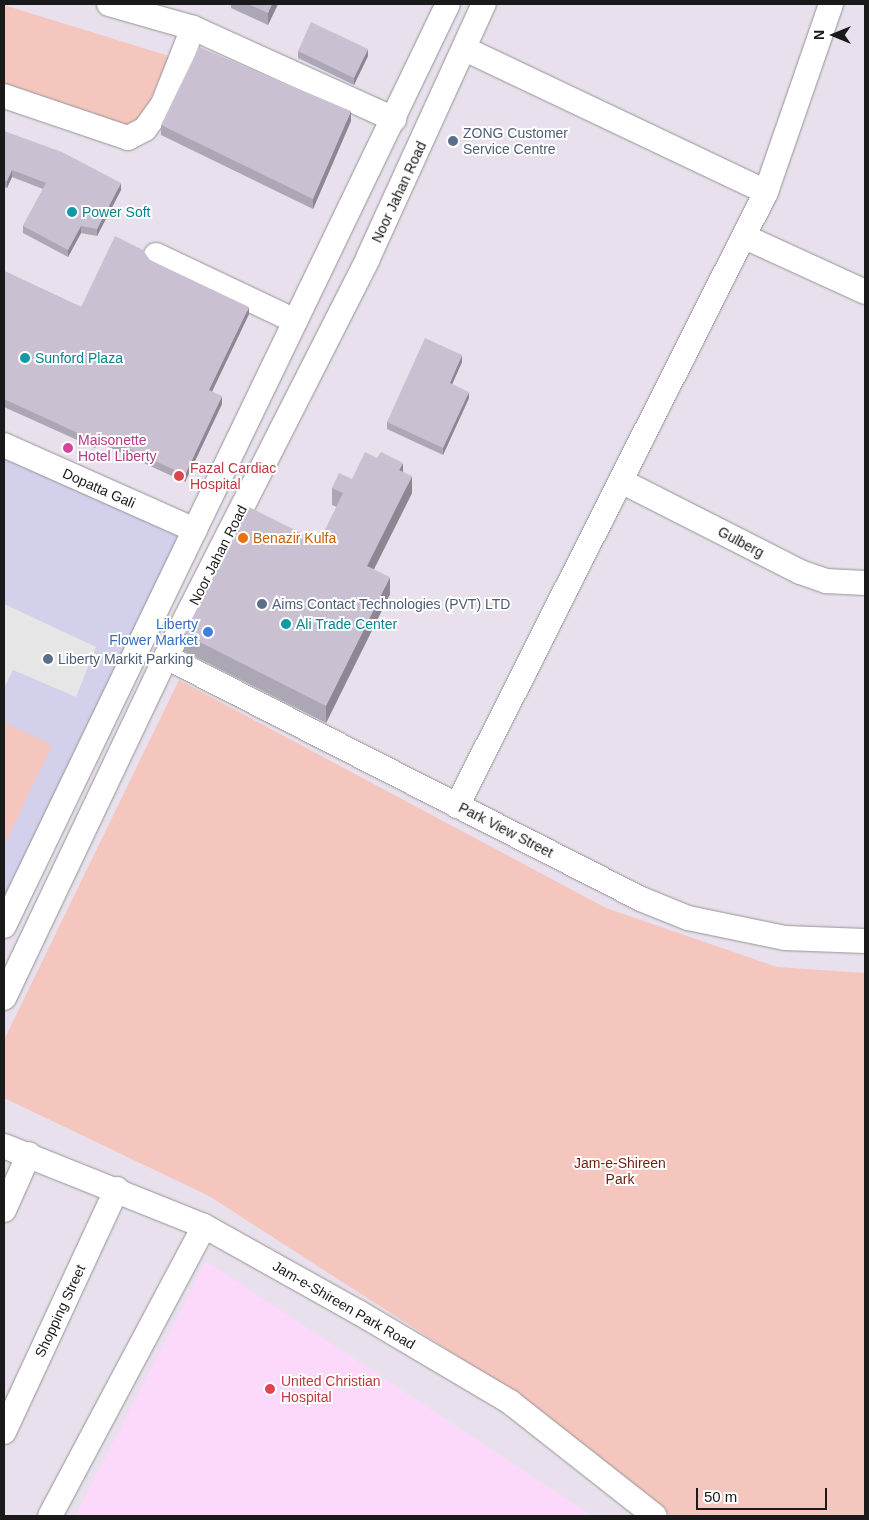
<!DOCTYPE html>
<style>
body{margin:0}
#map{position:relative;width:869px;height:1520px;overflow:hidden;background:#e8e0ec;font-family:Arial,sans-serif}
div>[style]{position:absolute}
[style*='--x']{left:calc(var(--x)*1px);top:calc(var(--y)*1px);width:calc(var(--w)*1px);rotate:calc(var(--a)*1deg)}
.commercial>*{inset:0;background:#d3d0ec}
.education>*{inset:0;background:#fcd8fa}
.park>*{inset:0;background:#f5c6be}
.parking>*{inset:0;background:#e6e6e6}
.roads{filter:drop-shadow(0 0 1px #949494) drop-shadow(0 0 1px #949494)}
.minor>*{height:24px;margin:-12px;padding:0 12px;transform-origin:12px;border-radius:12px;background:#fff}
.wall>*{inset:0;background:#ada6b5}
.shaded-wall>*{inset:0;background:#8d8793}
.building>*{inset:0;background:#c9c1d2}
.dots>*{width:14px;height:14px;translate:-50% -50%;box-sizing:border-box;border:2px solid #fff;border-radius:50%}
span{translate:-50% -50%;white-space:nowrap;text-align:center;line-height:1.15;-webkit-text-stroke:4px #fff;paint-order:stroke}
.service-label{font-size:14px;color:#4e5e75}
.left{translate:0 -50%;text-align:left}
.street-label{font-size:14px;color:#1a1a1a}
.culture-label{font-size:14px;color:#0d838f}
.hotel-label{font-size:14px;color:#b23c85}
.health-label{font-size:14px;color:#be3a42}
.food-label{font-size:14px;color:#c56008}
.shop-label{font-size:14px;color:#366cbe}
.right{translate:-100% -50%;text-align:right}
.park-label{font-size:14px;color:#6f1f11}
.frame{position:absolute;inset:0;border:5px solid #1a1a1a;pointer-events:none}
.north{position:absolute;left:809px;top:10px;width:50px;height:50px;-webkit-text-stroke:4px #fff;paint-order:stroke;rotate:270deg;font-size:14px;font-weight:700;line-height:20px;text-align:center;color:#1a1a1a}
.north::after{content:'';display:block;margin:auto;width:18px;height:22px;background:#1a1a1a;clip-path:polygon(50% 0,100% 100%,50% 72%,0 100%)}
.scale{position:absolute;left:696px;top:1488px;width:131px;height:22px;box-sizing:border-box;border:2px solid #1a1a1a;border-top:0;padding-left:6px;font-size:15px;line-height:18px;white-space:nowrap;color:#1a1a1a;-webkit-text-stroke:4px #fff;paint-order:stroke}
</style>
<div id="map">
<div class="commercial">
<div style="clip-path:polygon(4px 446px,190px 530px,4px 919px)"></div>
</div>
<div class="education">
<div style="clip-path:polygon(206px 1261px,593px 1516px,75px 1516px)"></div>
</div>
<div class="park">
<div style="clip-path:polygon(4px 5px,169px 56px,143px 117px,116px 136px,4px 85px)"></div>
<div style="clip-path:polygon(179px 680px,606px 908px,777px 967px,865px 973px,865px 1516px,672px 1516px,513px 1392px,209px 1196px,4px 1098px,4px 1040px)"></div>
<div style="clip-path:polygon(4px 722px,52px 745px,4px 846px,4px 721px)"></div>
</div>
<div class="parking">
<div style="clip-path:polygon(4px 604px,96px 647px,76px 697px,13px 670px,4px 688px)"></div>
</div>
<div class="roads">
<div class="minor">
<div style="--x:109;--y:4;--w:87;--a:15.9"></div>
<div style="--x:193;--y:28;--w:221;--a:24.4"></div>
<div style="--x:465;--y:49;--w:333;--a:25.4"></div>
<div style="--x:4;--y:96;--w:131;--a:18.7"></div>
<div style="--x:128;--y:138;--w:19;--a:-28"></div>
<div style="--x:145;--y:129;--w:31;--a:-54"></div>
<div style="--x:163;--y:104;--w:82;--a:-68.5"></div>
<div style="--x:745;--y:237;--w:132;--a:24.6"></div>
<div style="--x:156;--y:255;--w:154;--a:25.4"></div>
<div style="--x:4;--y:445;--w:209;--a:24"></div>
<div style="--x:621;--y:481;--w:201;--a:26.9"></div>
<div style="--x:800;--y:572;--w:28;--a:19"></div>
<div style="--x:826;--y:581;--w:39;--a:3"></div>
<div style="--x:166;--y:657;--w:533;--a:27"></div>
<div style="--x:641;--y:899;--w:51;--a:22"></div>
<div style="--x:688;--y:918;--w:99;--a:11.7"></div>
<div style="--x:785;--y:938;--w:80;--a:2.1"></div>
<div style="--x:457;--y:806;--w:687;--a:-63.29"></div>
<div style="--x:766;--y:192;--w:199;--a:-70.9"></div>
<div style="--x:4;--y:926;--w:1023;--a:-64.29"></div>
<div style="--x:4;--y:998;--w:378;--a:-64.6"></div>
<div style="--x:166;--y:657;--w:447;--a:-63.1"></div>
<div style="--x:368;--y:258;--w:279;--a:-65.5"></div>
<div style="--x:4;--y:1146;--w:215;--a:21.8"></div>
<div style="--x:204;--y:1226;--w:176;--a:29.2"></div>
<div style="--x:358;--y:1312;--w:177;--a:30.6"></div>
<div style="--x:510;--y:1402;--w:184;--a:38.2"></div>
<div style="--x:4;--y:1210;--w:61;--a:-65.9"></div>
<div style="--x:4;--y:1432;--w:268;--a:-65.1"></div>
<div style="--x:50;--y:1516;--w:328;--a:-62"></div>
</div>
</div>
<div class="wall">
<div style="clip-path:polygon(231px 4px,278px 4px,268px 25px,231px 8px)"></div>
<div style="clip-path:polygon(298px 51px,368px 56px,354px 85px,298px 58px)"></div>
<div style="clip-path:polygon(351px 121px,313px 209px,161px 135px,161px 125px)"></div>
<div style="clip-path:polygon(4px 131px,121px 190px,97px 236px,81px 233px,68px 257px,23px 233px,23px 226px,43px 189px,12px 177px,7px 188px,4px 187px)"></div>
<div style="clip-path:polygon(150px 260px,249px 314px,212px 391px,222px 404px,185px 482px,98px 442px,95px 448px,4px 407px,4px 271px,81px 307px)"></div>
<div style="clip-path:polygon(462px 362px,452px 384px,469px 398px,443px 455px,387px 429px,387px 422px)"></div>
<div style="clip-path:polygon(403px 471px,412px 493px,374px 569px,390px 594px,326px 723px,184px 651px,184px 634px,319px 542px,337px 507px,332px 505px,332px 488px,352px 479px)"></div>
</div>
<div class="shaded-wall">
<div style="clip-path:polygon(272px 4px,278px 4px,268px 25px,268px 13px)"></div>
<div style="clip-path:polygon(368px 49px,368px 56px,354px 85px,354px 78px)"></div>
<div style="clip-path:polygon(351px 111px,351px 121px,313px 209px,313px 199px)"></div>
<div style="clip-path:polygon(12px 170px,12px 177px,7px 188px,7px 181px)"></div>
<div style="clip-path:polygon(121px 183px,121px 190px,97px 236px,97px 229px)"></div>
<div style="clip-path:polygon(81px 226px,81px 233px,68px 257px,68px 250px)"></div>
<div style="clip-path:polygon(249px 307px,249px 314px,209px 398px,209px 390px)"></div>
<div style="clip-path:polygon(462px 355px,462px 362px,450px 389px,450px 383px)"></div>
<div style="clip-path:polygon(469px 392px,469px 398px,443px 455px,443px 448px)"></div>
<div style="clip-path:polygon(222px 396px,222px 404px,185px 482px,185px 475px)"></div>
<div style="clip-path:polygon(98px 434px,98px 442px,95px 448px,95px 441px)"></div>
<div style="clip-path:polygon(403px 463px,403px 480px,399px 470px)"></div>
<div style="clip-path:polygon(412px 476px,412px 493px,367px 583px,367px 566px)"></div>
<div style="clip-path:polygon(390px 577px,390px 594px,326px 723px,326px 706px)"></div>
</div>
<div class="building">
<div style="clip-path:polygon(248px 4px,272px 4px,268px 13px)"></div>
<div style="clip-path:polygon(311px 22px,368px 49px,354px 78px,298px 51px)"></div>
<div style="clip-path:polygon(199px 47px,351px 111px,313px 199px,161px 125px)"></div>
<div style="clip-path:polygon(4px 131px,62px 152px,121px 183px,97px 229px,81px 226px,68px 250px,23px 226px,46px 183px,12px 170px,7px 181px,4px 180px)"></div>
<div style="clip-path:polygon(115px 236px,143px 250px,150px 260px,249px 307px,209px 390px,222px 396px,185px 475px,98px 434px,95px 441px,4px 399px,4px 271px,81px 307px)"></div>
<div style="clip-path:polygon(425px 338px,462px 355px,450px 383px,469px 392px,443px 448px,387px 422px)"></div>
<div style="clip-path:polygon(365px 452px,377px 458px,381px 452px,403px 463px,399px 470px,412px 476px,367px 566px,390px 577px,326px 706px,184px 634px,249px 507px,319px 542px,343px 493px,332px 488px,339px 473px,352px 479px)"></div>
</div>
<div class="dots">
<div style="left:453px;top:141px;background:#5c6f8a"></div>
<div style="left:72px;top:212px;background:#0f9aa8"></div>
<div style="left:25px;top:358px;background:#0f9aa8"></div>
<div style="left:68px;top:448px;background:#d1479c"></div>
<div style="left:179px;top:476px;background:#e0444e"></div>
<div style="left:243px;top:538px;background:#e8710a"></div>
<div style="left:262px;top:604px;background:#5c6f8a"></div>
<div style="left:286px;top:624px;background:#0f9aa8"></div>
<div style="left:208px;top:632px;background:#3f7fe0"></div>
<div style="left:48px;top:659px;background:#5c6f8a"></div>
<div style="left:270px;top:1389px;background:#e0444e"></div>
</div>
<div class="service-label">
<span class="left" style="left:463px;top:141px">ZONG Customer<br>Service Centre</span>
<span class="left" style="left:272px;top:604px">Aims Contact Technologies (PVT) LTD</span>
<span class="left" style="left:58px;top:659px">Liberty Markit Parking</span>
</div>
<div class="street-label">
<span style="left:399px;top:192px;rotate:-65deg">Noor Jahan Road</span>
<span style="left:99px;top:488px;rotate:24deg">Dopatta Gali</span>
<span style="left:741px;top:542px;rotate:28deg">Gulberg</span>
<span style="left:218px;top:555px;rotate:-63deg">Noor Jahan Road</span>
<span style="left:506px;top:830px;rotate:27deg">Park View Street</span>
<span style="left:344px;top:1305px;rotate:30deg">Jam-e-Shireen Park Road</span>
<span style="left:60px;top:1311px;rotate:-65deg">Shopping Street</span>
</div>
<div class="culture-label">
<span class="left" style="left:82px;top:212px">Power Soft</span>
<span class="left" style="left:35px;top:358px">Sunford Plaza</span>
<span class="left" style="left:296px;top:624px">Ali Trade Center</span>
</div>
<div class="hotel-label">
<span class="left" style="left:78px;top:448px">Maisonette<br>Hotel Liberty</span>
</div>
<div class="health-label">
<span class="left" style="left:190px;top:476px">Fazal Cardiac<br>Hospital</span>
<span class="left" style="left:281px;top:1389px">United Christian<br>Hospital</span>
</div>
<div class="food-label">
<span class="left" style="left:253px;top:538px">Benazir Kulfa</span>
</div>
<div class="shop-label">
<span class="right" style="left:198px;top:632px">Liberty<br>Flower Market</span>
</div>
<div class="park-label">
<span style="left:620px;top:1171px">Jam-e-Shireen<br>Park</span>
</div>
<div class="frame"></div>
<div class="north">N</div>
<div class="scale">50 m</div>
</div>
